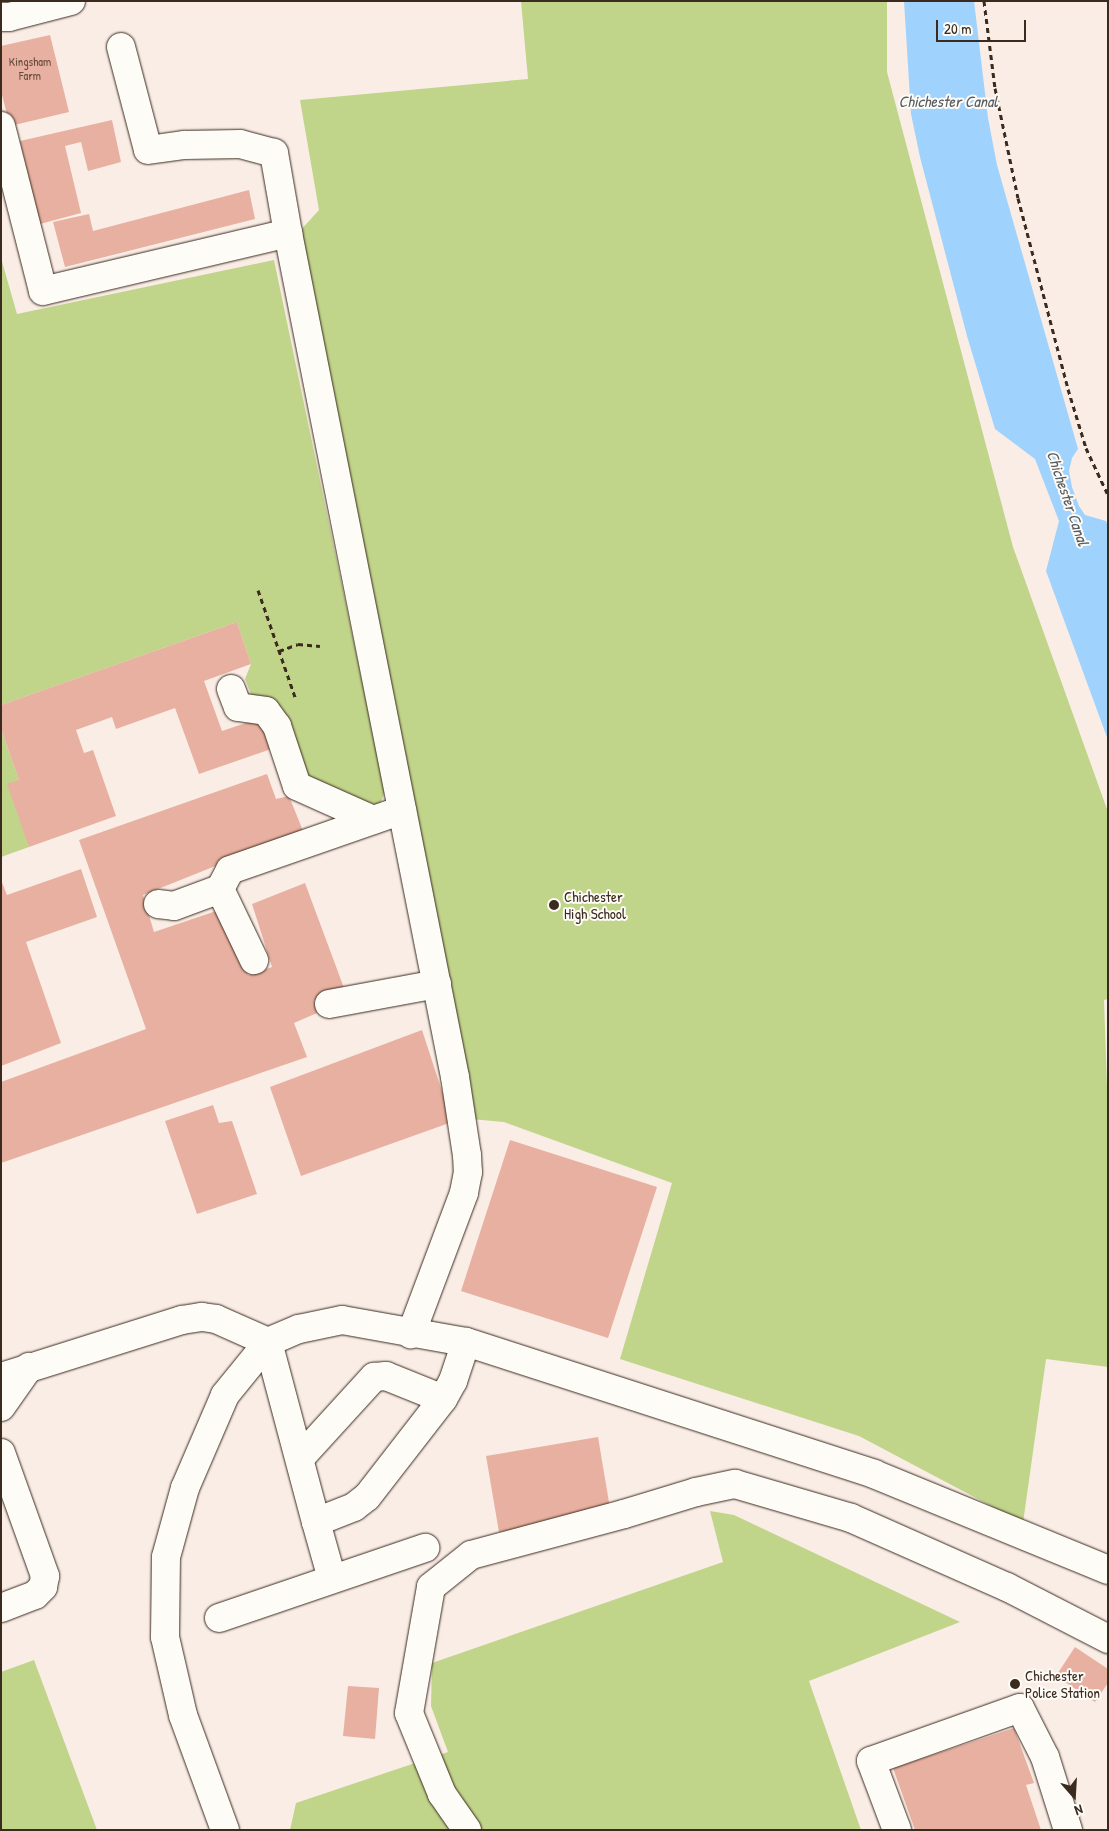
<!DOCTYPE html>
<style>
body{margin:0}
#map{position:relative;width:1109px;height:1831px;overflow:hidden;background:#f9ede6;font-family:"Patrick Hand",sans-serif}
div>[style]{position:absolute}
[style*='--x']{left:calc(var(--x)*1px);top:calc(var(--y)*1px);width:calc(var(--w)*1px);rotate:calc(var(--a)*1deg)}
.green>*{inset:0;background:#c0d48a}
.water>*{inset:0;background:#9fd2fd}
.building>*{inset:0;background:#e8b0a0}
.path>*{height:3px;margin-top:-1.5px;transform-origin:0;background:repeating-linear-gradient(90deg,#3b2a1e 0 5px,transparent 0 9px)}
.roads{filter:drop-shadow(0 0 1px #3b2a1e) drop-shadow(0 0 1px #3b2a1e)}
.minor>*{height:28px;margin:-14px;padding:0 14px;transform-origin:14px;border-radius:14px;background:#fdfcf7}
.dots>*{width:14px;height:14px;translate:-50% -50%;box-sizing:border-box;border:2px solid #fdfcf7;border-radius:50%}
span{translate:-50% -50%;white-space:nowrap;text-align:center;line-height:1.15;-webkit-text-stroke:4px #fdfcf7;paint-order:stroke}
.number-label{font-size:12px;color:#664c3e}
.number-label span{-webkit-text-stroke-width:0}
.poi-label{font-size:15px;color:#3b2a1e}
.left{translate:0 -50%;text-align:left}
.water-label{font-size:16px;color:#595c61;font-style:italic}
.frame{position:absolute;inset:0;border:2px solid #3b2a1e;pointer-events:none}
.north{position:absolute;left:1049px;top:1771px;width:50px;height:50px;-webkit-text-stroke:4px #fdfcf7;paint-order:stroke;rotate:161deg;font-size:14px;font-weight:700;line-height:20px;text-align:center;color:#3b2a1e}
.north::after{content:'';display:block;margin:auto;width:18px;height:22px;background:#3b2a1e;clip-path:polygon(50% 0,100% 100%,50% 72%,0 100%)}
.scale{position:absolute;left:936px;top:20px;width:90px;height:22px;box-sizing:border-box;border:2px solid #3b2a1e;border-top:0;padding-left:6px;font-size:15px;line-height:18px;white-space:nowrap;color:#3b2a1e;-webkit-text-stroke:4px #fdfcf7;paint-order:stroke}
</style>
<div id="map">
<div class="green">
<div style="clip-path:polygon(521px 1px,887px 1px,887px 72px,1013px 547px,1108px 812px,1108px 999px,1104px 1000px,1108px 1116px,1108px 1367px,1046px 1359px,1023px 1523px,859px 1436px,620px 1359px,672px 1183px,504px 1122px,471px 1119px,299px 232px,319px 210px,300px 100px,528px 79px)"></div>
<div style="clip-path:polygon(1px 258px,17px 314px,274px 260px,385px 791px,380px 805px,358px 800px,308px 781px,278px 703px,255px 704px,245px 679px,251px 664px,237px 622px,1px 705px)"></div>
<div style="clip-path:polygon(1px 729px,19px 780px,29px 847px,1px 857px)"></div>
<div style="clip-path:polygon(710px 1511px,734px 1515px,960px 1622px,809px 1681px,861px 1830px,290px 1830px,296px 1803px,448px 1752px,431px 1706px,432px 1663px,723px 1562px)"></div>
<div style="clip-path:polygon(34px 1660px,97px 1830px,1px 1830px,1px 1672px)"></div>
</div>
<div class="water">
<div style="clip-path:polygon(904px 1px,974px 1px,988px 118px,997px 165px,1078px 449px,1072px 458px,1069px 471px,1072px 487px,1079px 506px,1085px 515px,1106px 521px,1108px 526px,1108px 740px,1046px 571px,1059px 521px,1035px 459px,995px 429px,967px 336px,920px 157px,911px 114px)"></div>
</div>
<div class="building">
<div style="clip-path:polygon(50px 35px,69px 112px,10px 126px,1px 91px,1px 46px)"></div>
<div style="clip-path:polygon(112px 120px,121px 162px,88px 171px,81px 142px,65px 146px,81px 213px,40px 224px,20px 141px)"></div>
<div style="clip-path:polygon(249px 190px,255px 219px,65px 267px,53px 222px,89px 214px,93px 231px)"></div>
<div style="clip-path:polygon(237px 622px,251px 664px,204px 681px,222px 731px,263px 717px,274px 748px,199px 774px,175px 708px,116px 729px,112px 717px,76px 730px,84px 753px,93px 750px,116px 816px,29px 847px,7px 784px,19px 780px,1px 729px,1px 705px)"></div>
<div style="clip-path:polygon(267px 774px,276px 799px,289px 796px,303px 831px,143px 895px,154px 932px,225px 908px,248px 975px,272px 967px,252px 904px,305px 883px,344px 988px,314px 1000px,317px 1013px,294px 1023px,307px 1057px,1px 1163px,1px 1082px,146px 1029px,79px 840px)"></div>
<div style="clip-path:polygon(81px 869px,97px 917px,26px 942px,61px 1043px,1px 1066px,1px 880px,7px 895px)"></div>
<div style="clip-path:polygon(422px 1030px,452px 1122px,301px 1176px,270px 1087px)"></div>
<div style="clip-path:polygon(213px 1105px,219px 1123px,232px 1121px,257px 1194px,197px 1214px,165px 1121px)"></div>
<div style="clip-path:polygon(510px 1140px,657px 1187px,608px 1338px,461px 1291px)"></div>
<div style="clip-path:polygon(598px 1437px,611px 1514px,499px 1532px,486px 1456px)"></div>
<div style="clip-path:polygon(1075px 1647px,1108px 1669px,1108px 1683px,1095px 1702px,1056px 1676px)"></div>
<div style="clip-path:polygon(348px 1686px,379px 1688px,375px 1739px,343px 1736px)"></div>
<div style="clip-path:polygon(1014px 1728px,1034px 1783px,1026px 1785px,1041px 1830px,915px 1830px,893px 1768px)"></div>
</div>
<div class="path">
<div style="--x:984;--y:1;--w:88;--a:82.8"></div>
<div style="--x:995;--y:88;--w:112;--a:78.2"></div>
<div style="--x:1018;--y:198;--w:197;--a:75.3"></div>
<div style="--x:1068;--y:389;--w:62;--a:73"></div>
<div style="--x:1086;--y:448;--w:52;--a:64.9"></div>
<div style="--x:258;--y:590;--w:116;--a:70.9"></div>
<div style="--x:279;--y:651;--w:20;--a:-20"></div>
<div style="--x:298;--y:644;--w:22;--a:5"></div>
</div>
<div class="roads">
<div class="minor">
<div style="--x:1;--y:17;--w:8;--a:0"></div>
<div style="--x:9;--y:17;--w:64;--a:-14.5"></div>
<div style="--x:121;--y:47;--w:106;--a:75.3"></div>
<div style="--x:148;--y:150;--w:37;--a:-8"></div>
<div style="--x:185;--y:145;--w:55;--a:-1"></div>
<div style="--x:240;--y:144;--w:35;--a:15"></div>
<div style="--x:274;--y:153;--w:81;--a:80.1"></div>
<div style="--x:1;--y:126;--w:170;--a:75.7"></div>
<div style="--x:43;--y:291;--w:252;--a:-13.3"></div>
<div style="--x:288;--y:233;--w:860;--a:78.81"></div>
<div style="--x:455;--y:1077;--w:79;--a:81.3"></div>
<div style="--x:467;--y:1155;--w:17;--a:87"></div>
<div style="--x:468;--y:1172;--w:21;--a:101"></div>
<div style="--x:464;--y:1193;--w:151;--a:110.6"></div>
<div style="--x:231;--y:689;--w:19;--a:69"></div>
<div style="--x:238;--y:707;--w:28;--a:8"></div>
<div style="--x:266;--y:711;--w:19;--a:54"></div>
<div style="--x:277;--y:726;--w:63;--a:71.6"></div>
<div style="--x:297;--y:786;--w:83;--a:24.1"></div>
<div style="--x:220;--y:889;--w:79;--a:64.4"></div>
<div style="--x:158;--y:904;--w:16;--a:7"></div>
<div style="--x:174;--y:906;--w:49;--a:-20.3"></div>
<div style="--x:220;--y:889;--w:21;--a:-62"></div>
<div style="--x:230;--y:870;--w:182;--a:-19.2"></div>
<div style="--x:329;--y:1004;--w:110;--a:-10.5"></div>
<div style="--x:1;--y:1377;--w:190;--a:-17.5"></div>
<div style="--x:182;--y:1320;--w:20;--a:-9"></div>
<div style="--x:202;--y:1317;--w:14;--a:8"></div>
<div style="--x:216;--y:1319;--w:57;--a:23.9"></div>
<div style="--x:268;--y:1342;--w:186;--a:75.1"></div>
<div style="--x:316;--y:1522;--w:41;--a:-21.5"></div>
<div style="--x:354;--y:1507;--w:16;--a:-38"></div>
<div style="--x:367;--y:1497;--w:124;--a:-52.2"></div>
<div style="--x:1;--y:1407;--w:49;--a:-55"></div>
<div style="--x:1;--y:1453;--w:131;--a:70.3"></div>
<div style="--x:45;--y:1576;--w:11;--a:100"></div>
<div style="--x:43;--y:1587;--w:11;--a:135"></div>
<div style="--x:35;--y:1595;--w:36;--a:159"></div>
<div style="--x:300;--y:1458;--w:110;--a:-47.6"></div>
<div style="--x:374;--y:1377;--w:12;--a:-5"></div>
<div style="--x:386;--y:1376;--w:61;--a:22"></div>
<div style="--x:443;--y:1399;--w:21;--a:-61"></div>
<div style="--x:453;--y:1381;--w:41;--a:-71.6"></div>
<div style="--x:316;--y:1522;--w:59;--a:74.3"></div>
<div style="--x:219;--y:1618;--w:218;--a:-18.8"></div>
<div style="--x:225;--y:1830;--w:122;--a:-110.1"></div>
<div style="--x:183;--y:1715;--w:80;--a:-103"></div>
<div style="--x:165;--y:1637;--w:80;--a:-89.3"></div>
<div style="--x:166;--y:1557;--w:72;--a:-74.6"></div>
<div style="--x:185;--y:1488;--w:101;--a:-66.7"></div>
<div style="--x:225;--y:1395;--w:68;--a:-50.9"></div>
<div style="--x:268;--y:1342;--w:34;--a:-23"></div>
<div style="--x:299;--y:1329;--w:44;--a:-11.8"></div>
<div style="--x:342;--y:1320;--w:126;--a:10.1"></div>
<div style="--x:466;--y:1342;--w:429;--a:17.9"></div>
<div style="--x:874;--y:1474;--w:253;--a:22.3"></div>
<div style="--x:467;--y:1830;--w:44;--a:-124.8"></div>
<div style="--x:442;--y:1794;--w:87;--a:-112.2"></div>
<div style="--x:409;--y:1713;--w:128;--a:-80.1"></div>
<div style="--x:431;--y:1587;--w:51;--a:-38.7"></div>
<div style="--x:471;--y:1555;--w:158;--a:-15"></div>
<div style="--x:624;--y:1514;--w:75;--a:-17"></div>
<div style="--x:696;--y:1492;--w:40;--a:-12"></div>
<div style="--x:735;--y:1484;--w:121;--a:16.3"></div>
<div style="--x:851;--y:1518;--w:171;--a:23.9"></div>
<div style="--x:1007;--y:1587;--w:114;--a:27.2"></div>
<div style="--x:897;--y:1830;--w:74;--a:-110.6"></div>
<div style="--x:871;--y:1761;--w:158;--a:-19.6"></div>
<div style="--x:1020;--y:1708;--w:55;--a:63"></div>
<div style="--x:1045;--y:1757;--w:77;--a:72.5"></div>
</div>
</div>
<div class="dots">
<div style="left:554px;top:905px;background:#3b2a1e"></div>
<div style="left:1015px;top:1684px;background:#3b2a1e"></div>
</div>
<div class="number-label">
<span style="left:30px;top:69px">Kingsham<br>Farm</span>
</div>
<div class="poi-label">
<span class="left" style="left:564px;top:905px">Chichester<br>High School</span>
<span class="left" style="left:1025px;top:1684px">Chichester<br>Police Station</span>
</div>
<div class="water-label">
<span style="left:948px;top:101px">Chichester Canal</span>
<span style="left:1068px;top:498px;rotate:71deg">Chichester Canal</span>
</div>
<div class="frame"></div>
<div class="north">N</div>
<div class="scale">20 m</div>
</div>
